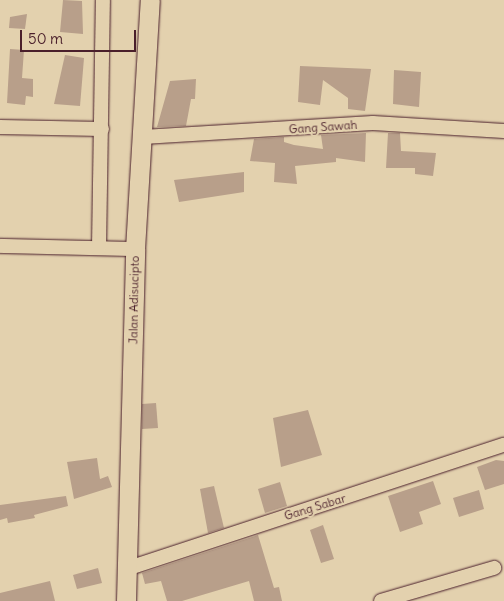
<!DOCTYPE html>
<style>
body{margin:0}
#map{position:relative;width:504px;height:601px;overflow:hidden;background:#e3d1ae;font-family:Delius,sans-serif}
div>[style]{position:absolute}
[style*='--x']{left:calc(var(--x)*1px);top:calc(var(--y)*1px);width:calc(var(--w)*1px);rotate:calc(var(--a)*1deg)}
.building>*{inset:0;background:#b89f8a}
.roads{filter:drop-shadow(0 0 1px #4a1f2b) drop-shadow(0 0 1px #4a1f2b)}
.minor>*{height:14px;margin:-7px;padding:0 7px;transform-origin:7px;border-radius:7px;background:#e3d1ae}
.secondary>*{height:19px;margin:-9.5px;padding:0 9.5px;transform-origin:9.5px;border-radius:9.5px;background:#e3d1ae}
span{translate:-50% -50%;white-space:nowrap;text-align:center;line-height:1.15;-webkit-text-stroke:4px #e3d1ae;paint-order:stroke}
.street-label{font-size:12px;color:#4a1f2b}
.scale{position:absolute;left:20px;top:30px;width:116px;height:22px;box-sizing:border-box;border:2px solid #4a1f2b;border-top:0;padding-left:6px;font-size:15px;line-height:18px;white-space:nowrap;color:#4a1f2b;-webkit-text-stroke:4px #e3d1ae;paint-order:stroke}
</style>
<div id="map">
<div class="building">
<div style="clip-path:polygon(63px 0,82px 1px,83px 34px,60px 32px)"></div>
<div style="clip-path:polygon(27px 14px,25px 29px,9px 28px,10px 17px)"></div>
<div style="clip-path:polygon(10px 49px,24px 50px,22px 78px,33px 79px,33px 97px,26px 96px,25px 105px,7px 103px)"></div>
<div style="clip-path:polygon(65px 55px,84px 58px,80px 106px,54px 104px)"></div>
<div style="clip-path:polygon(300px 66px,371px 69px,365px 111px,348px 109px,348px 98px,323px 80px,320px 105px,298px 102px)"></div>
<div style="clip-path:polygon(394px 70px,421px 72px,419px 107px,393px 104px)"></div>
<div style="clip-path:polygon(196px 79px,195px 99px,191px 99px,186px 126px,157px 127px,170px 81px)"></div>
<div style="clip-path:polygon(366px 133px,365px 162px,336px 158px,336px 162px,295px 166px,297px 184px,274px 182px,275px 163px,250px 161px,254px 139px,284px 137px,284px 142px,294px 145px,323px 149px,321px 135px)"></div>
<div style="clip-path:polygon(388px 133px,400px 133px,401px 151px,436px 153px,433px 176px,415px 174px,415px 168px,386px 168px)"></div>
<div style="clip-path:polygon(244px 172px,244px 192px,179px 202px,174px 180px)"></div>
<div style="clip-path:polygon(156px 403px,158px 428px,142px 429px,142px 404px)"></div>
<div style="clip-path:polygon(308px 410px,322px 455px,281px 467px,273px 418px)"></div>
<div style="clip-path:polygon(97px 458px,100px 479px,108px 476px,112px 487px,74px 499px,67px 462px)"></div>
<div style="clip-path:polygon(496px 460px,504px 461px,504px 484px,485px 490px,477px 467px)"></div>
<div style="clip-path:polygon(433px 481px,441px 504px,419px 512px,423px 524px,400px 532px,388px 496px)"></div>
<div style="clip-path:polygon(280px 482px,287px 506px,265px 513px,258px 489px)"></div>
<div style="clip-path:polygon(214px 486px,224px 528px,208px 533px,200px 489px)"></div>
<div style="clip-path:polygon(479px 490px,484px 509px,459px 517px,453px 498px)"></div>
<div style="clip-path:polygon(66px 496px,68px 506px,34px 515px,35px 518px,8px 523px,7px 518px,0 520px,0 505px)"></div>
<div style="clip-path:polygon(323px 525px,334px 559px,321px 563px,310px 530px)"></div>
<div style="clip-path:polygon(258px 535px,274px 588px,279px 587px,282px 601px,254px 601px,249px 581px,182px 601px,167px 601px,161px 581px,145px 584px,142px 573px)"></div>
<div style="clip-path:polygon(98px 568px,102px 583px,77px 589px,73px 575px)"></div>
<div style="clip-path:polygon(50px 581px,55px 601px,0 601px,0 593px)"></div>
</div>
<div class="roads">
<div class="minor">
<div style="--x:0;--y:127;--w:102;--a:1.1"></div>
<div style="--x:143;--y:137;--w:230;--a:-3.5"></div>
<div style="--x:373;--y:123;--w:131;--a:3.5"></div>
<div style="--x:0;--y:246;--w:135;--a:1.3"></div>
<div style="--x:99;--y:248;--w:248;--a:-89.1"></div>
<div style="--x:126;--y:569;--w:398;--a:-18.2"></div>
<div style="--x:381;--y:601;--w:118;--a:-16.3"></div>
</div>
<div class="secondary">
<div style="--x:126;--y:601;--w:352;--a:-88.5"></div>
<div style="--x:135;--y:249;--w:249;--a:-86.6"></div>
</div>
</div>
<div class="street-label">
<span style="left:323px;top:127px;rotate:-4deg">Gang Sawah</span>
<span style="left:134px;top:300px;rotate:-89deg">Jalan Adisucipto</span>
<span style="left:315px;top:507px;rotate:-17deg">Gang Sabar</span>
</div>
<div class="scale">50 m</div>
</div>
